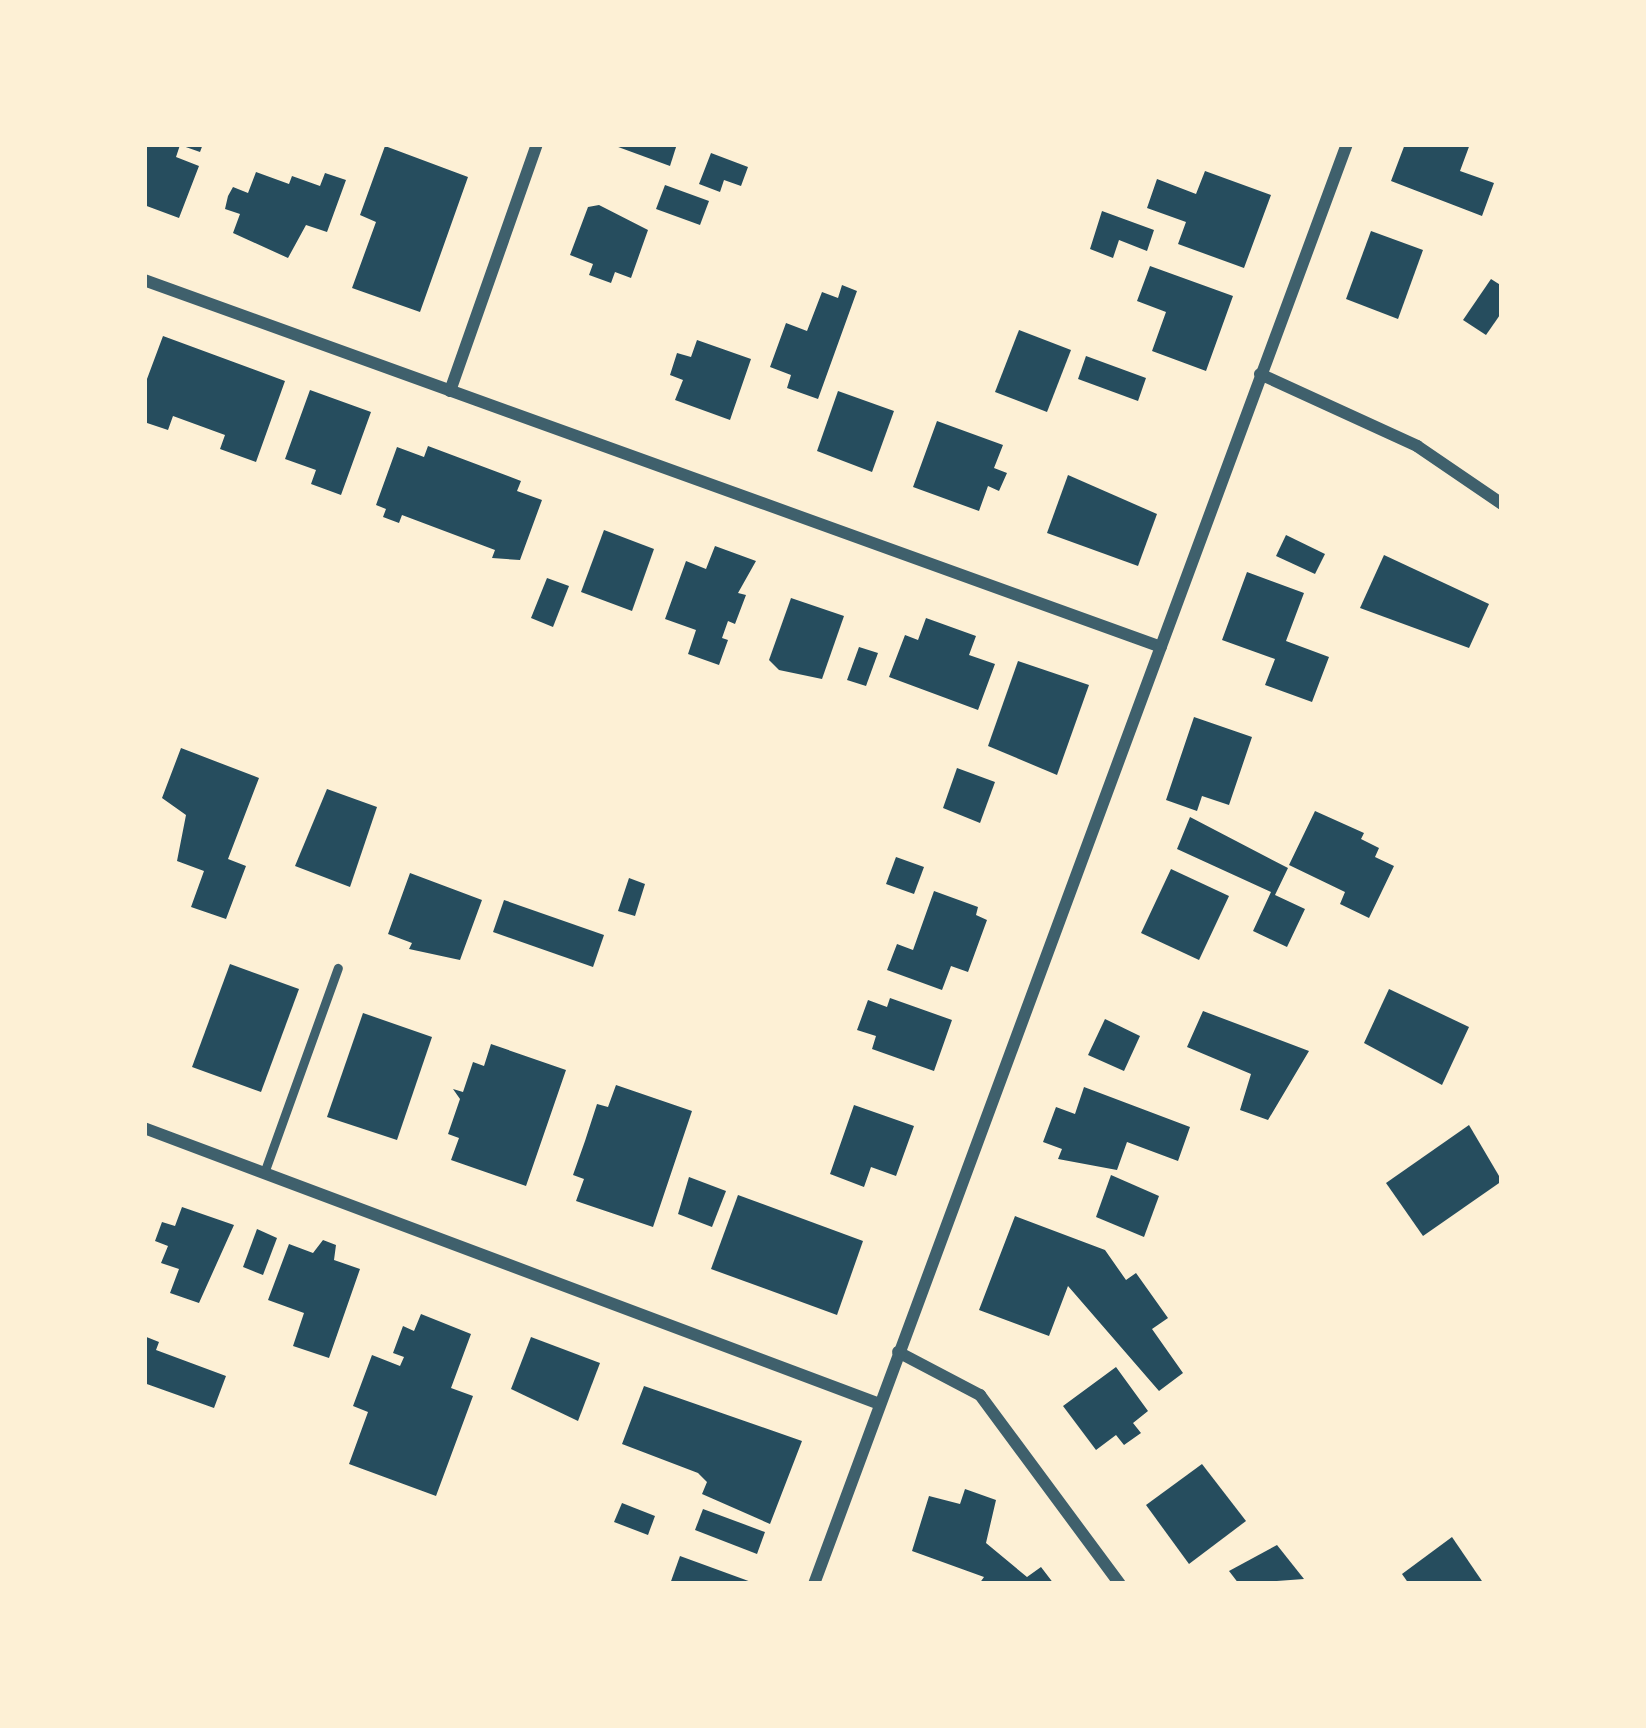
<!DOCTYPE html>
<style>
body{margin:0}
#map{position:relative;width:1646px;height:1728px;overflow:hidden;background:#fdf0d5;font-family:"PT Sans",sans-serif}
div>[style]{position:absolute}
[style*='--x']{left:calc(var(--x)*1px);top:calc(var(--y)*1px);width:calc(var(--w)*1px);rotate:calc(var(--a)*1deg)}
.building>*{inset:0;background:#264d5e}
.service>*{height:9px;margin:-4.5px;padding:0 4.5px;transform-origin:4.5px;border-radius:4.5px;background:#3f606c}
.minor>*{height:12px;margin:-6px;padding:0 6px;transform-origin:6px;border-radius:6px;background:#3f606c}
span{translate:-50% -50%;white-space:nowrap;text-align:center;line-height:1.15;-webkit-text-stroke:12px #fdf0d5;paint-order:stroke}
.frame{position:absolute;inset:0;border:147px solid #fdf0d5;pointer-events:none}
</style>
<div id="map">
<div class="building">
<div style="clip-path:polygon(203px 144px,200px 152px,180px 145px,176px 157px,199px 166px,179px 218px,144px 205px,144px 145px)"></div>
<div style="clip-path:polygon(610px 144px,677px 144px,670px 166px)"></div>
<div style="clip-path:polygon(1405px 144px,1470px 144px,1460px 171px,1494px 183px,1482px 216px,1391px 181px)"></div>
<div style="clip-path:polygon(385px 146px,468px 177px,420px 312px,352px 288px,376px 222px,360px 215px)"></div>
<div style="clip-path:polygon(711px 153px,748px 167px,741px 186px,724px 180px,720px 192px,699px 184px)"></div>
<div style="clip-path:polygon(1205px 171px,1271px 195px,1244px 268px,1178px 244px,1186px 222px,1147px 208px,1157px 179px,1196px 194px)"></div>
<div style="clip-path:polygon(256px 172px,289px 184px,292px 176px,320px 186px,325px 173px,346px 180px,327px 232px,306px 225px,288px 258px,233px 233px,240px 214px,225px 209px,228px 196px,233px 187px,248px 193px)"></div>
<div style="clip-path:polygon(665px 185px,709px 201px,700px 225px,656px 209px)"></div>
<div style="clip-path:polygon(599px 205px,648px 230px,631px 278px,615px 272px,611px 283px,589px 275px,593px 264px,570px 255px,588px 207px)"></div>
<div style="clip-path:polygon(1102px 211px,1154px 230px,1147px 251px,1119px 240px,1113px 258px,1090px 249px)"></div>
<div style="clip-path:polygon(1371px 231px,1423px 250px,1398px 319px,1346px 299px)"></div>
<div style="clip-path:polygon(1150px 266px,1233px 296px,1206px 371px,1152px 351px,1166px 312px,1137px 301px)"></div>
<div style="clip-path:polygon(1491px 279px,1502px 286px,1502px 312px,1486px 335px,1463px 320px)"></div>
<div style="clip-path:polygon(842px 285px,857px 291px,818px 399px,787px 388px,791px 375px,770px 367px,786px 323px,807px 331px,822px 292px,838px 298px)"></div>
<div style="clip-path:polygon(1019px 330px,1071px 350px,1047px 412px,995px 392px)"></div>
<div style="clip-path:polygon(163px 336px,285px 381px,256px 462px,220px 449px,225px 435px,173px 416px,168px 430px,144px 422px,144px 387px)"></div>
<div style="clip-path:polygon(697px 340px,751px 359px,730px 420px,675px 400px,683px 380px,670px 375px,677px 353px,691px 357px)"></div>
<div style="clip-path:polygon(1086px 356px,1146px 378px,1138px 401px,1078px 379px)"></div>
<div style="clip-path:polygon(310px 390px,371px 412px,341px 495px,311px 484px,316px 470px,285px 459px)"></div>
<div style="clip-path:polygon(838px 391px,894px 411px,872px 472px,817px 451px)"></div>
<div style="clip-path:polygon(937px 421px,1003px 445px,994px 468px,1007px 473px,999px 491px,988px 486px,979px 511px,913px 487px)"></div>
<div style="clip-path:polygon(428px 446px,521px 481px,517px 491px,542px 500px,520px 560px,492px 558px,495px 550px,402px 515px,399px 523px,383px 517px,386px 509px,376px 505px,397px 447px,424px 457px)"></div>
<div style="clip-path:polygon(1068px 475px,1157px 514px,1138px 566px,1047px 533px)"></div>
<div style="clip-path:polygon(604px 530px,654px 549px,632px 611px,581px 592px)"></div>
<div style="clip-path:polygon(1286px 535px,1325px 554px,1315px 574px,1276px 556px)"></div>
<div style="clip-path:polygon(715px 546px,756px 561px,738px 593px,746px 595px,735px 624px,728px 621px,722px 638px,728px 640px,719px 665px,688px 654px,696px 630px,665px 619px,686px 561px,706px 569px)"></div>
<div style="clip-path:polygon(1384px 555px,1489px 604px,1469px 648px,1360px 608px)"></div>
<div style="clip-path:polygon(1247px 572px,1304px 593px,1286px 641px,1329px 657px,1312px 702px,1265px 685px,1275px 659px,1222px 640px)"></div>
<div style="clip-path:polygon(547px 578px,569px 586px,553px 627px,531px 618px)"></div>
<div style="clip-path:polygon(791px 598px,844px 616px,822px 679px,779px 670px,769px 660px)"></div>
<div style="clip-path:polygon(926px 618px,976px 636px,969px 655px,995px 664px,978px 710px,889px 677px,905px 635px,918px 640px)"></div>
<div style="clip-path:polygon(859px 647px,878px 653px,866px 686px,847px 680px)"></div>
<div style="clip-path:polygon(1018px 661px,1089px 685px,1057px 775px,988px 746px)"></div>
<div style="clip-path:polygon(1194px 717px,1252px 737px,1229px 805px,1202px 796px,1197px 811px,1166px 800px)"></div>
<div style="clip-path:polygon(181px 748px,259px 778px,228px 859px,246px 866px,226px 919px,191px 907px,204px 871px,177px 861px,186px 815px,162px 798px)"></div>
<div style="clip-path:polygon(957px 768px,995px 782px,980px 823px,943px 808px)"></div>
<div style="clip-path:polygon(327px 789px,377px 807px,350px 887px,295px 866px)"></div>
<div style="clip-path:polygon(1315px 811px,1364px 833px,1361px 839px,1379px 848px,1375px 857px,1394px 866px,1369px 918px,1340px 904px,1345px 892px,1289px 865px)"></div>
<div style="clip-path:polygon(1190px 817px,1288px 868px,1275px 895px,1305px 909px,1287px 947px,1253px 931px,1271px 892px,1177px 849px)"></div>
<div style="clip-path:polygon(896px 857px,924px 867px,914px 894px,886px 884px)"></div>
<div style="clip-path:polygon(1171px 869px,1229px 896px,1199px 960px,1141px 933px)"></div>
<div style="clip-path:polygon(410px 873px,482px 900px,460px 960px,409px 949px,412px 943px,388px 934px)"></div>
<div style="clip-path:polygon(629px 878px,645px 884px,635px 916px,618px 911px)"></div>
<div style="clip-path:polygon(934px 891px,978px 907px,976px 915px,987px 920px,968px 972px,951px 966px,942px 990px,887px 970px,897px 944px,913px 950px)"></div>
<div style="clip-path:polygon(504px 900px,604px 935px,593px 967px,493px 932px)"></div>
<div style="clip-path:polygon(230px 964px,299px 989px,261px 1092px,192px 1067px)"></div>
<div style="clip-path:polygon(1389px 989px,1469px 1027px,1442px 1085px,1364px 1043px)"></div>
<div style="clip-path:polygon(890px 998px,952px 1020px,934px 1071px,872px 1049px,876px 1036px,857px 1030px,868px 1000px,887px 1007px)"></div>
<div style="clip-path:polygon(1203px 1011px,1309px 1051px,1268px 1120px,1240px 1110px,1251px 1074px,1187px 1047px)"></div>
<div style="clip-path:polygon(363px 1013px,432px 1037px,397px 1140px,327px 1117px)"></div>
<div style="clip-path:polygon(1105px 1019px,1140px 1036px,1124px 1071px,1088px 1055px)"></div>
<div style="clip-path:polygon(491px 1044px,566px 1070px,526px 1186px,451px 1160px,459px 1138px,448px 1134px,460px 1099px,453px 1089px,463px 1092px,473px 1062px,484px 1066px)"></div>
<div style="clip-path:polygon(616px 1085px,692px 1111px,653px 1227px,576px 1201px,584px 1179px,573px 1175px,585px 1141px,597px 1104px,608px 1107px)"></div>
<div style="clip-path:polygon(1084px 1087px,1190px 1127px,1178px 1161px,1127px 1142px,1117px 1170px,1058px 1159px,1062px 1149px,1043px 1142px,1056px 1107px,1075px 1114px)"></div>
<div style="clip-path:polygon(854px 1105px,914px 1126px,896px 1176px,871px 1167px,864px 1187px,830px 1174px)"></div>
<div style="clip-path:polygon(1469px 1125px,1502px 1181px,1423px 1236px,1386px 1183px)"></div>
<div style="clip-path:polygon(1111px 1175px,1159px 1196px,1144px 1237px,1096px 1217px)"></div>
<div style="clip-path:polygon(689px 1177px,726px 1191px,712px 1227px,678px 1214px)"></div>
<div style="clip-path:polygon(738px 1195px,863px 1241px,837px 1315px,711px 1269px)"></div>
<div style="clip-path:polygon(182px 1207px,234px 1225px,199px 1303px,170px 1293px,179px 1269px,161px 1263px,168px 1246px,155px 1241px,162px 1222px,175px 1226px)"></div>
<div style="clip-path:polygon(1015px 1216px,1105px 1250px,1126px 1280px,1136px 1273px,1168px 1318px,1152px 1329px,1183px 1373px,1159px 1391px,1068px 1286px,1049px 1336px,979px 1310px)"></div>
<div style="clip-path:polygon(257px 1229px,277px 1238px,263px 1275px,243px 1267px)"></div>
<div style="clip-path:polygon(323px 1240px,336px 1245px,334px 1260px,360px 1269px,329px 1358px,293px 1346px,304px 1313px,268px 1300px,289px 1244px,313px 1253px)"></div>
<div style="clip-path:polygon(421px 1314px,471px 1334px,451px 1388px,473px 1396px,436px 1496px,349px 1464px,368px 1412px,353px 1406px,372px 1355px,400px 1366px,404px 1357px,393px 1353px,403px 1326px,414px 1331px)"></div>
<div style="clip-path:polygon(144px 1336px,159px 1342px,156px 1350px,226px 1376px,214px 1408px,144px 1383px)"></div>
<div style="clip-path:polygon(531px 1337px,600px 1363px,578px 1421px,511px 1389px)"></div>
<div style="clip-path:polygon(1116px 1367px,1148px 1411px,1133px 1423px,1141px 1433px,1124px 1445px,1116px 1435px,1096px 1450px,1063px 1406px)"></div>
<div style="clip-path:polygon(644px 1386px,802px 1441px,770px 1524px,702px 1494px,707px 1482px,698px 1473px,622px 1444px)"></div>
<div style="clip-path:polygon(1202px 1464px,1246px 1521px,1189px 1564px,1146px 1505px)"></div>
<div style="clip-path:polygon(965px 1489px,996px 1500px,986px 1543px,1027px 1577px,1041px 1567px,1054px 1584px,979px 1584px,984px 1577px,912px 1551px,929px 1496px,960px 1504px)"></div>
<div style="clip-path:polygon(622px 1503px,655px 1516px,648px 1535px,614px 1522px)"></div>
<div style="clip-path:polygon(703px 1509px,765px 1532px,757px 1554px,695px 1530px)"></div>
<div style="clip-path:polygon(1452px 1537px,1484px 1584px,1409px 1584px,1402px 1574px)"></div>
<div style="clip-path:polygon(1277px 1545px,1304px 1579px,1239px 1584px,1229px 1571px)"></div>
<div style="clip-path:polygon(680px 1556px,754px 1583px,754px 1584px,670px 1584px)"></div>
</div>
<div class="service">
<div style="--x:264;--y:1173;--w:218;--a:-70.2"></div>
</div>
<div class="minor">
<div style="--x:144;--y:280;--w:1081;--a:19.84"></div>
<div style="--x:1260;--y:374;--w:173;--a:24.6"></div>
<div style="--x:1417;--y:446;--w:103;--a:34.3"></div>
<div style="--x:450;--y:391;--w:262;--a:-70.6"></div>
<div style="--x:144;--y:1128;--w:786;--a:20.56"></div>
<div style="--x:898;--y:1352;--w:93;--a:27.7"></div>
<div style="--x:980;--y:1395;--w:235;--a:53.5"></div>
<div style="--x:814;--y:1584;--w:1535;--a:-69.69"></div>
</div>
<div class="frame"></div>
</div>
